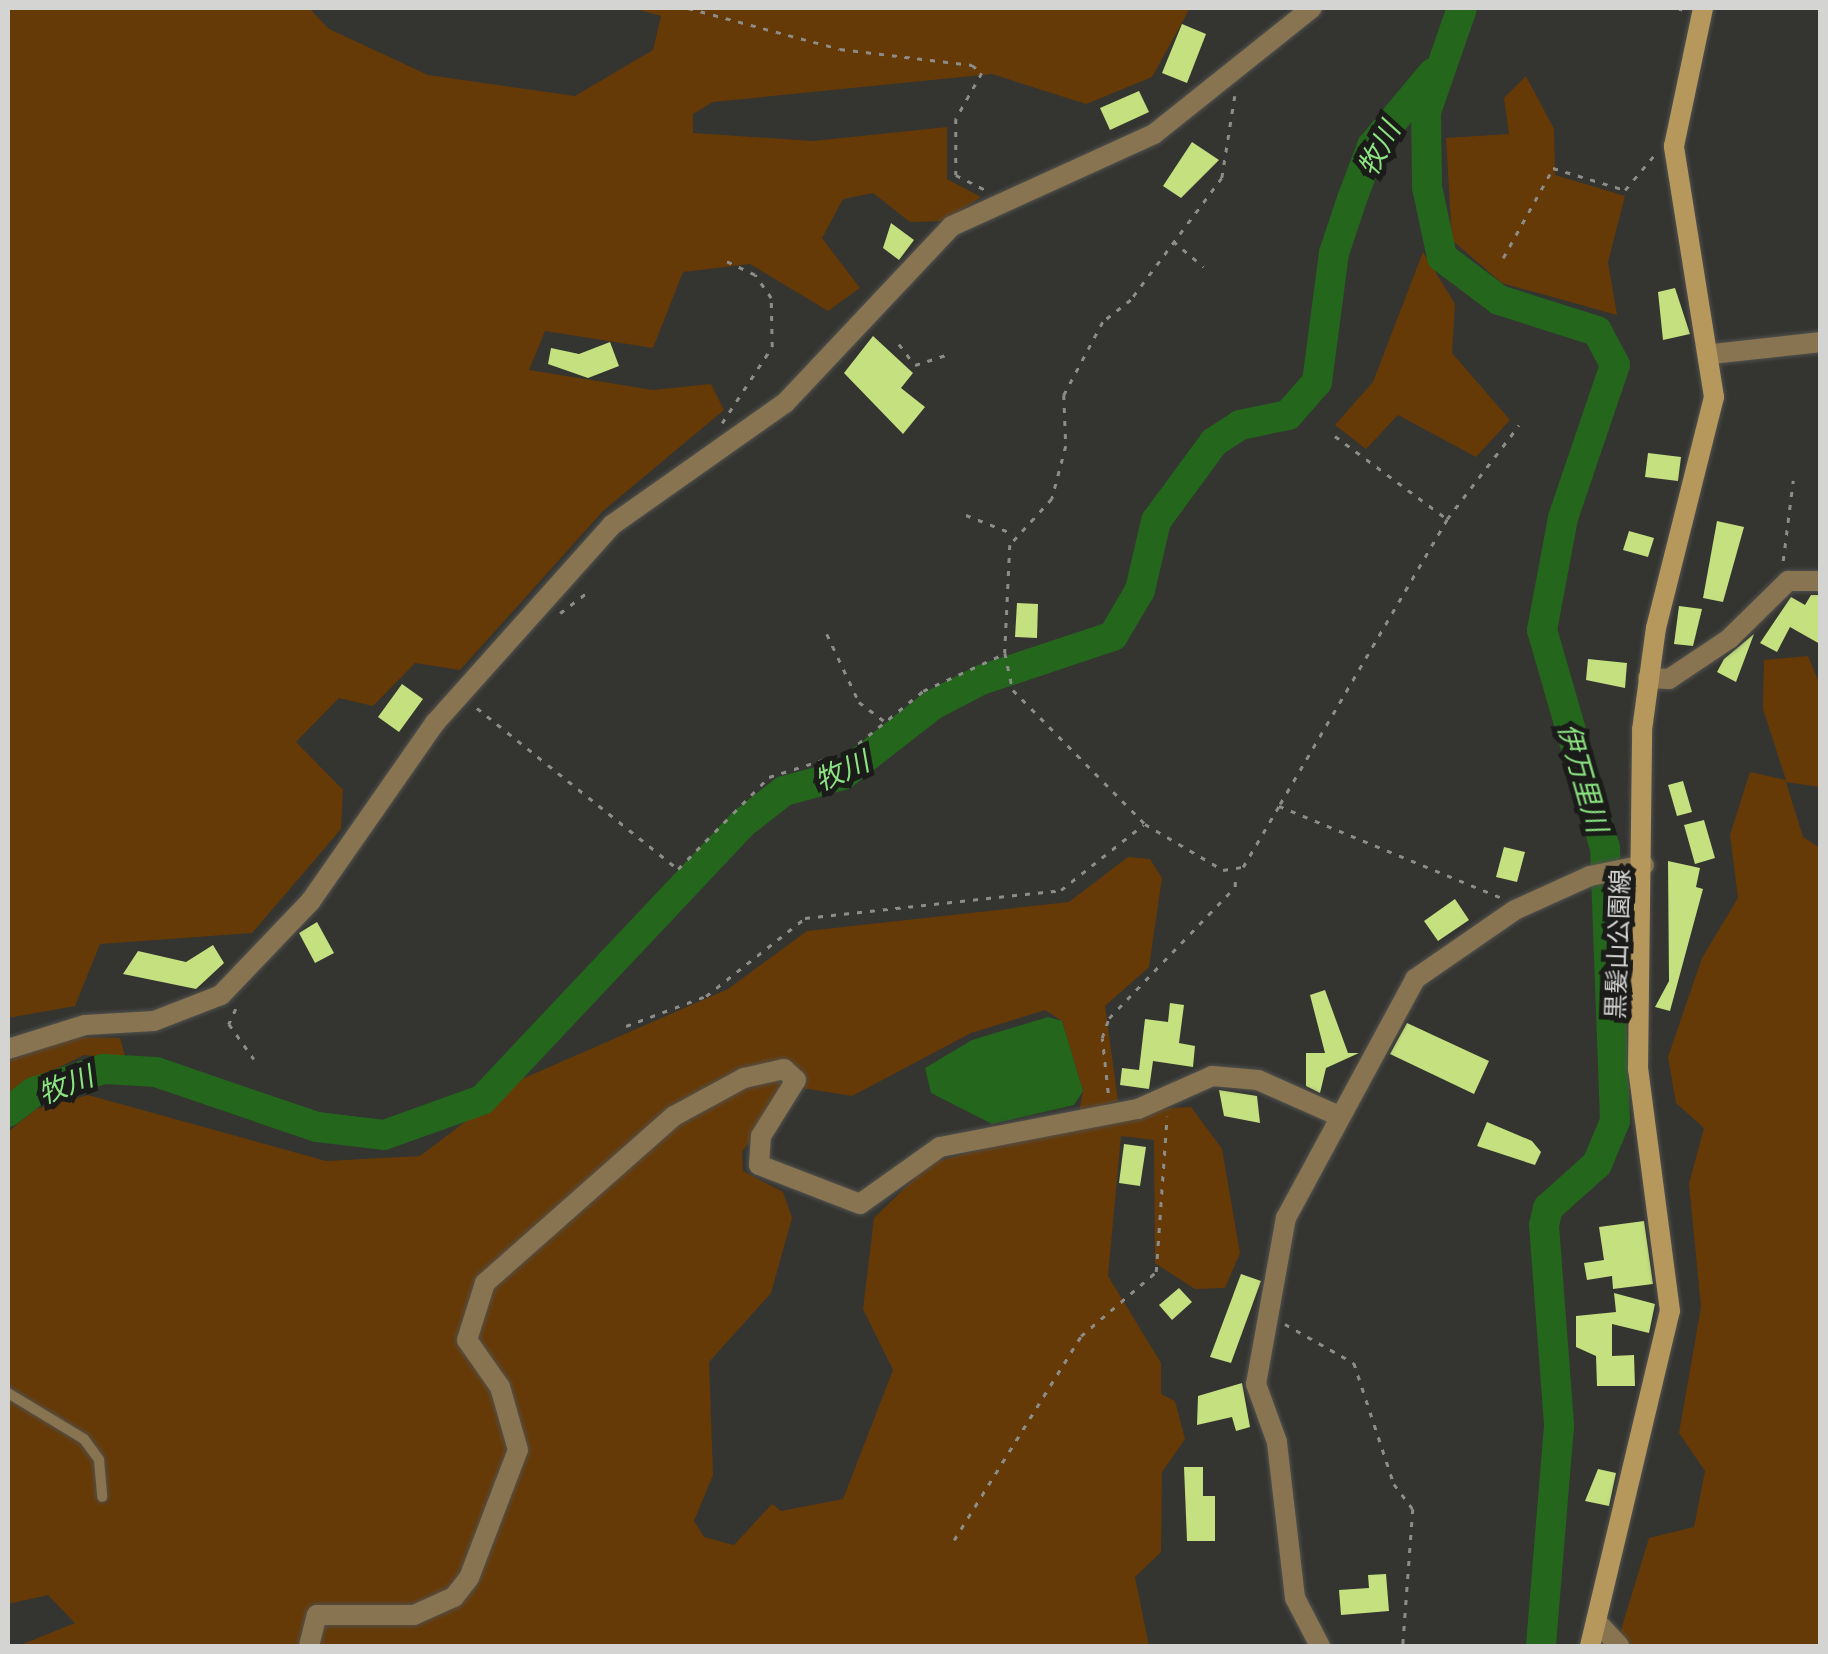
<!DOCTYPE html>
<meta charset="utf-8">
<style>
body{margin:0}
#map{position:relative;width:1828px;height:1654px;overflow:hidden;background:#343431;font-family:Georgia,"Noto Sans JP",serif}
div>[style]{position:absolute}
[style*='--x']{left:calc(var(--x)*1px);top:calc(var(--y)*1px);width:calc(var(--w)*1px);rotate:calc(var(--a)*1deg)}
.green>*{inset:0;background:#663a07}
.water>*{inset:0;background:#23661c}
.river>*{height:30px;margin:-15px;padding:0 15px;transform-origin:15px;border-radius:15px;background:#23661c}
.building>*{inset:0;background:#c4e07f}
.path>*{height:2.5px;margin-top:-1.25px;transform-origin:0;background:repeating-linear-gradient(90deg,#8c8c89 0 5px,transparent 0 13px)}
.roads{filter:drop-shadow(0 0 2px #51514e) drop-shadow(0 0 2px #51514e)}
.service>*{height:10px;margin:-5px;padding:0 5px;transform-origin:5px;border-radius:5px;background:#887450}
.minor>*{height:20px;margin:-10px;padding:0 10px;transform-origin:10px;border-radius:10px;background:#887450}
.secondary>*{height:20px;margin:-10px;padding:0 10px;transform-origin:10px;border-radius:10px;background:#b7985c}
span{translate:-50% -50%;white-space:nowrap;text-align:center;line-height:1.15;-webkit-text-stroke:10px #1b1b1a;paint-order:stroke}
.street-label{font-size:25px;color:#d4d4d2}
.water-label{font-size:28px;color:#8be381;font-style:italic}
.frame{position:absolute;inset:0;border:10px solid #d4d4d2;pointer-events:none}
</style>
<div id="map">
<div class="green">
<div style="clip-path:polygon(8px 8px,309px 8px,329px 29px,428px 75px,575px 96px,653px 50px,661px 16px,632px 8px,1190px 8px,1152px 77px,1086px 104px,992px 74px,713px 102px,693px 114px,693px 133px,813px 141px,947px 127px,947px 179px,981px 197px,944px 221px,910px 222px,873px 193px,843px 199px,822px 238px,860px 288px,828px 311px,750px 264px,683px 272px,653px 348px,545px 331px,529px 370px,653px 390px,711px 384px,724px 410px,603px 511px,460px 670px,415px 663px,373px 706px,339px 698px,296px 742px,343px 790px,341px 829px,252px 933px,100px 944px,75px 1006px,8px 1018px)"></div>
<div style="clip-path:polygon(1526px 76px,1554px 129px,1555px 175px,1625px 196px,1608px 262px,1617px 315px,1502px 283px,1452px 240px,1446px 138px,1509px 134px,1504px 98px)"></div>
<div style="clip-path:polygon(1423px 252px,1455px 304px,1452px 353px,1510px 420px,1476px 457px,1398px 415px,1366px 449px,1335px 425px,1373px 382px)"></div>
<div style="clip-path:polygon(1808px 656px,1820px 685px,1820px 787px,1786px 782px,1803px 837px,1820px 848px,1820px 1646px,1616px 1646px,1649px 1538px,1694px 1527px,1705px 1471px,1679px 1433px,1701px 1307px,1689px 1184px,1704px 1128px,1676px 1103px,1668px 1057px,1702px 958px,1738px 898px,1730px 835px,1750px 772px,1786px 780px,1763px 709px,1764px 660px)"></div>
<div style="clip-path:polygon(1128px 857px,1150px 859px,1162px 878px,1149px 967px,1105px 1006px,1118px 1101px,1079px 1112px,1083px 1091px,1062px 1021px,1045px 1010px,971px 1033px,852px 1096px,790px 1086px,742px 1152px,743px 1171px,783px 1192px,792px 1218px,771px 1293px,709px 1362px,713px 1475px,694px 1521px,704px 1537px,734px 1545px,772px 1504px,781px 1511px,843px 1499px,893px 1370px,863px 1309px,874px 1218px,930px 1163px,1128px 1110px,1191px 1107px,1222px 1149px,1240px 1253px,1225px 1288px,1195px 1289px,1155px 1263px,1154px 1140px,1121px 1136px,1108px 1276px,1161px 1363px,1161px 1394px,1175px 1401px,1185px 1439px,1162px 1472px,1161px 1552px,1135px 1577px,1149px 1646px,18px 1646px,75px 1623px,48px 1595px,8px 1604px,8px 1132px,36px 1109px,88px 1095px,326px 1161px,420px 1156px,522px 1079px,728px 989px,807px 931px,1069px 902px)"></div>
<div style="clip-path:polygon(72px 1037px,120px 1038px,126px 1060px,84px 1055px,8px 1092px,8px 1061px)"></div>
</div>
<div class="water">
<div style="clip-path:polygon(1048px 1017px,1062px 1021px,1083px 1091px,1074px 1105px,992px 1124px,931px 1093px,925px 1068px,972px 1040px)"></div>
</div>
<div class="river">
<div style="--x:1462;--y:8;--w:110;--a:109.1"></div>
<div style="--x:1426;--y:112;--w:75;--a:89.2"></div>
<div style="--x:1427;--y:187;--w:72;--a:77.9"></div>
<div style="--x:1442;--y:257;--w:71;--a:37"></div>
<div style="--x:1499;--y:300;--w:103;--a:17.6"></div>
<div style="--x:1597;--y:331;--w:38;--a:62"></div>
<div style="--x:1615;--y:365;--w:162;--a:108.8"></div>
<div style="--x:1563;--y:518;--w:114;--a:100.6"></div>
<div style="--x:1542;--y:630;--w:227;--a:73.9"></div>
<div style="--x:1605;--y:848;--w:273;--a:87.9"></div>
<div style="--x:1615;--y:1121;--w:47;--a:112.7"></div>
<div style="--x:1597;--y:1164;--w:66;--a:138.1"></div>
<div style="--x:1548;--y:1208;--w:17;--a:103"></div>
<div style="--x:1544;--y:1225;--w:202;--a:85.7"></div>
<div style="--x:1559;--y:1426;--w:221;--a:94.7"></div>
<div style="--x:8;--y:1112;--w:33;--a:-38"></div>
<div style="--x:34;--y:1092;--w:73;--a:-18.4"></div>
<div style="--x:103;--y:1069;--w:53;--a:3.2"></div>
<div style="--x:156;--y:1072;--w:170;--a:18.9"></div>
<div style="--x:317;--y:1127;--w:67;--a:6.8"></div>
<div style="--x:384;--y:1135;--w:104;--a:-19.7"></div>
<div style="--x:482;--y:1100;--w:381;--a:-46.7"></div>
<div style="--x:743;--y:823;--w:52;--a:-38"></div>
<div style="--x:784;--y:791;--w:61;--a:-15.2"></div>
<div style="--x:843;--y:775;--w:114;--a:-37.9"></div>
<div style="--x:933;--y:705;--w:54;--a:-27.5"></div>
<div style="--x:981;--y:680;--w:139;--a:-18.4"></div>
<div style="--x:1113;--y:636;--w:53;--a:-59.6"></div>
<div style="--x:1140;--y:590;--w:71;--a:-76.9"></div>
<div style="--x:1156;--y:521;--w:98;--a:-53.7"></div>
<div style="--x:1214;--y:442;--w:31;--a:-33"></div>
<div style="--x:1240;--y:425;--w:49;--a:-11.8"></div>
<div style="--x:1288;--y:415;--w:44;--a:-48.7"></div>
<div style="--x:1317;--y:382;--w:130;--a:-82.5"></div>
<div style="--x:1334;--y:253;--w:57;--a:-71.6"></div>
<div style="--x:1352;--y:199;--w:57;--a:-69.3"></div>
<div style="--x:1372;--y:146;--w:95;--a:-50.1"></div>
</div>
<div class="building">
<div style="clip-path:polygon(1182px 24px,1206px 34px,1187px 83px,1162px 73px)"></div>
<div style="clip-path:polygon(1139px 91px,1149px 112px,1110px 130px,1100px 108px)"></div>
<div style="clip-path:polygon(1192px 142px,1219px 160px,1181px 198px,1163px 186px)"></div>
<div style="clip-path:polygon(891px 223px,914px 240px,899px 260px,883px 248px)"></div>
<div style="clip-path:polygon(1675px 288px,1690px 334px,1663px 340px,1658px 292px)"></div>
<div style="clip-path:polygon(873px 336px,913px 373px,901px 388px,925px 407px,903px 434px,844px 373px)"></div>
<div style="clip-path:polygon(610px 342px,619px 366px,588px 378px,548px 364px,551px 348px,579px 354px)"></div>
<div style="clip-path:polygon(1648px 453px,1681px 457px,1678px 481px,1645px 477px)"></div>
<div style="clip-path:polygon(1717px 521px,1744px 527px,1723px 602px,1703px 598px)"></div>
<div style="clip-path:polygon(1629px 531px,1654px 538px,1648px 557px,1623px 550px)"></div>
<div style="clip-path:polygon(1811px 595px,1820px 595px,1820px 644px,1790px 627px,1777px 652px,1760px 643px,1791px 597px,1805px 605px)"></div>
<div style="clip-path:polygon(1017px 603px,1038px 604px,1037px 638px,1015px 637px)"></div>
<div style="clip-path:polygon(1679px 606px,1702px 609px,1693px 646px,1674px 644px)"></div>
<div style="clip-path:polygon(1754px 634px,1736px 682px,1717px 672px,1724px 659px)"></div>
<div style="clip-path:polygon(1588px 659px,1627px 663px,1625px 688px,1586px 680px)"></div>
<div style="clip-path:polygon(402px 684px,423px 699px,399px 732px,378px 717px)"></div>
<div style="clip-path:polygon(1683px 781px,1692px 812px,1677px 816px,1668px 785px)"></div>
<div style="clip-path:polygon(1704px 820px,1715px 858px,1695px 864px,1684px 825px)"></div>
<div style="clip-path:polygon(1504px 847px,1525px 852px,1517px 882px,1496px 877px)"></div>
<div style="clip-path:polygon(1668px 861px,1700px 868px,1696px 887px,1703px 889px,1670px 1011px,1655px 1007px,1669px 981px)"></div>
<div style="clip-path:polygon(1455px 899px,1469px 920px,1438px 941px,1424px 921px)"></div>
<div style="clip-path:polygon(317px 922px,334px 953px,315px 963px,299px 933px)"></div>
<div style="clip-path:polygon(213px 945px,224px 963px,196px 989px,123px 974px,138px 951px,186px 962px)"></div>
<div style="clip-path:polygon(1325px 990px,1348px 1053px,1359px 1053px,1326px 1068px,1320px 1093px,1306px 1086px,1306px 1053px,1325px 1053px,1310px 995px)"></div>
<div style="clip-path:polygon(1170px 1003px,1184px 1005px,1179px 1043px,1195px 1046px,1193px 1067px,1153px 1061px,1149px 1089px,1120px 1085px,1122px 1068px,1139px 1070px,1145px 1019px,1168px 1022px)"></div>
<div style="clip-path:polygon(1407px 1023px,1489px 1061px,1474px 1094px,1390px 1054px)"></div>
<div style="clip-path:polygon(1219px 1090px,1257px 1096px,1260px 1123px,1224px 1116px)"></div>
<div style="clip-path:polygon(1487px 1122px,1532px 1141px,1541px 1152px,1535px 1165px,1477px 1146px)"></div>
<div style="clip-path:polygon(1124px 1144px,1146px 1147px,1140px 1186px,1119px 1183px)"></div>
<div style="clip-path:polygon(1644px 1221px,1653px 1284px,1613px 1289px,1612px 1276px,1587px 1280px,1584px 1263px,1604px 1260px,1599px 1227px)"></div>
<div style="clip-path:polygon(1241px 1274px,1261px 1281px,1231px 1363px,1210px 1357px)"></div>
<div style="clip-path:polygon(1179px 1288px,1192px 1302px,1172px 1320px,1159px 1305px)"></div>
<div style="clip-path:polygon(1614px 1293px,1655px 1304px,1649px 1333px,1612px 1324px,1612px 1356px,1634px 1355px,1635px 1386px,1597px 1386px,1596px 1356px,1576px 1347px,1576px 1316px,1616px 1312px)"></div>
<div style="clip-path:polygon(1242px 1383px,1250px 1427px,1236px 1431px,1232px 1417px,1197px 1425px,1198px 1396px)"></div>
<div style="clip-path:polygon(1184px 1467px,1203px 1467px,1203px 1496px,1215px 1496px,1215px 1541px,1187px 1541px)"></div>
<div style="clip-path:polygon(1598px 1469px,1616px 1473px,1609px 1506px,1585px 1501px)"></div>
<div style="clip-path:polygon(1386px 1574px,1389px 1611px,1341px 1615px,1339px 1590px,1369px 1588px,1368px 1575px)"></div>
</div>
<div class="path">
<div style="--x:688;--y:8;--w:157;--a:15.1"></div>
<div style="--x:840;--y:49;--w:133;--a:6.9"></div>
<div style="--x:972;--y:65;--w:13;--a:39"></div>
<div style="--x:982;--y:73;--w:53;--a:119.5"></div>
<div style="--x:956;--y:119;--w:56;--a:90"></div>
<div style="--x:956;--y:175;--w:33;--a:27"></div>
<div style="--x:1680;--y:11;--w:3;--a:-72"></div>
<div style="--x:1235;--y:96;--w:83;--a:99"></div>
<div style="--x:1222;--y:178;--w:152;--a:126.7"></div>
<div style="--x:1131;--y:300;--w:36;--a:142"></div>
<div style="--x:1103;--y:322;--w:83;--a:118.1"></div>
<div style="--x:1064;--y:395;--w:51;--a:87.8"></div>
<div style="--x:1066;--y:446;--w:55;--a:104.8"></div>
<div style="--x:1052;--y:499;--w:62;--a:132.4"></div>
<div style="--x:1010;--y:545;--w:108;--a:92.7"></div>
<div style="--x:1005;--y:653;--w:38;--a:78"></div>
<div style="--x:1013;--y:690;--w:188;--a:45.4"></div>
<div style="--x:1145;--y:824;--w:91;--a:30.5"></div>
<div style="--x:1223;--y:870;--w:20;--a:-9"></div>
<div style="--x:1243;--y:867;--w:71;--a:-59.5"></div>
<div style="--x:1279;--y:806;--w:239;--a:22.4"></div>
<div style="--x:1173;--y:241;--w:40;--a:40"></div>
<div style="--x:1503;--y:258;--w:103;--a:-60.9"></div>
<div style="--x:1553;--y:168;--w:75;--a:17"></div>
<div style="--x:1625;--y:190;--w:48;--a:-50"></div>
<div style="--x:899;--y:344;--w:26;--a:53"></div>
<div style="--x:915;--y:365;--w:38;--a:-18"></div>
<div style="--x:722;--y:423;--w:91;--a:-56.7"></div>
<div style="--x:772;--y:347;--w:49;--a:-91.2"></div>
<div style="--x:771;--y:298;--w:28;--a:-125"></div>
<div style="--x:755;--y:275;--w:35;--a:-155"></div>
<div style="--x:1335;--y:436;--w:138;--a:36.5"></div>
<div style="--x:966;--y:515;--w:52;--a:21.6"></div>
<div style="--x:1783;--y:561;--w:81;--a:-82.9"></div>
<div style="--x:560;--y:613;--w:36;--a:-37"></div>
<div style="--x:827;--y:634;--w:75;--a:64.8"></div>
<div style="--x:859;--y:702;--w:35;--a:37"></div>
<div style="--x:477;--y:708;--w:258;--a:38.7"></div>
<div style="--x:678;--y:869;--w:129;--a:-45.3"></div>
<div style="--x:769;--y:777;--w:83;--a:-17.6"></div>
<div style="--x:848;--y:752;--w:97;--a:-39.1"></div>
<div style="--x:923;--y:691;--w:89;--a:-24.6"></div>
<div style="--x:1280;--y:804;--w:330;--a:-59.6"></div>
<div style="--x:1447;--y:519;--w:118;--a:-52.5"></div>
<div style="--x:236;--y:1009;--w:17;--a:115"></div>
<div style="--x:229;--y:1024;--w:43;--a:54.5"></div>
<div style="--x:626;--y:1026;--w:85;--a:-20.6"></div>
<div style="--x:706;--y:996;--w:126;--a:-38.2"></div>
<div style="--x:805;--y:918;--w:258;--a:-6.2"></div>
<div style="--x:1061;--y:890;--w:105;--a:-38.4"></div>
<div style="--x:1108;--y:1093;--w:55;--a:-96.2"></div>
<div style="--x:1102;--y:1038;--w:21;--a:-71"></div>
<div style="--x:1109;--y:1018;--w:182;--a:-46.1"></div>
<div style="--x:1235;--y:887;--w:13;--a:-90"></div>
<div style="--x:1285;--y:1324;--w:79;--a:29.5"></div>
<div style="--x:1354;--y:1363;--w:127;--a:71.7"></div>
<div style="--x:1394;--y:1484;--w:31;--a:53"></div>
<div style="--x:1413;--y:1509;--w:137;--a:94.2"></div>
<div style="--x:954;--y:1540;--w:240;--a:-58.1"></div>
<div style="--x:1081;--y:1336;--w:99;--a:-40.5"></div>
<div style="--x:1156;--y:1272;--w:156;--a:-86"></div>
</div>
<div class="roads">
<div class="service">
<div style="--x:8;--y:1393;--w:89;--a:31.2"></div>
<div style="--x:84;--y:1439;--w:26;--a:54"></div>
<div style="--x:99;--y:1460;--w:37;--a:85"></div>
</div>
<div class="minor">
<div style="--x:1712;--y:354;--w:109;--a:-6.3"></div>
<div style="--x:1648;--y:678;--w:21;--a:3"></div>
<div style="--x:1669;--y:679;--w:72;--a:-33.7"></div>
<div style="--x:1729;--y:639;--w:83;--a:-44.5"></div>
<div style="--x:1788;--y:581;--w:32;--a:0"></div>
<div style="--x:8;--y:1049;--w:81;--a:-17.3"></div>
<div style="--x:85;--y:1025;--w:69;--a:-3.3"></div>
<div style="--x:154;--y:1021;--w:72;--a:-21.2"></div>
<div style="--x:221;--y:995;--w:129;--a:-46.3"></div>
<div style="--x:310;--y:902;--w:218;--a:-55.1"></div>
<div style="--x:435;--y:723;--w:266;--a:-48.2"></div>
<div style="--x:612;--y:525;--w:212;--a:-35.2"></div>
<div style="--x:785;--y:403;--w:243;--a:-46.7"></div>
<div style="--x:952;--y:226;--w:222;--a:-24.5"></div>
<div style="--x:1154;--y:134;--w:202;--a:-38.6"></div>
<div style="--x:1596;--y:1621;--w:34;--a:47"></div>
<div style="--x:309;--y:1646;--w:32;--a:-76"></div>
<div style="--x:317;--y:1615;--w:97;--a:0"></div>
<div style="--x:414;--y:1615;--w:44;--a:-24.2"></div>
<div style="--x:454;--y:1597;--w:24;--a:-52"></div>
<div style="--x:469;--y:1578;--w:137;--a:-69.1"></div>
<div style="--x:518;--y:1450;--w:66;--a:-105.9"></div>
<div style="--x:500;--y:1387;--w:57;--a:-125.1"></div>
<div style="--x:467;--y:1340;--w:60;--a:-72.5"></div>
<div style="--x:485;--y:1283;--w:252;--a:-41.5"></div>
<div style="--x:674;--y:1116;--w:80;--a:-28.5"></div>
<div style="--x:744;--y:1078;--w:41;--a:-12.7"></div>
<div style="--x:784;--y:1069;--w:16;--a:43"></div>
<div style="--x:796;--y:1080;--w:66;--a:122"></div>
<div style="--x:761;--y:1136;--w:29;--a:94"></div>
<div style="--x:759;--y:1165;--w:108;--a:21.1"></div>
<div style="--x:860;--y:1204;--w:98;--a:-35.5"></div>
<div style="--x:940;--y:1147;--w:202;--a:-10.9"></div>
<div style="--x:1138;--y:1109;--w:81;--a:-24"></div>
<div style="--x:1212;--y:1076;--w:46;--a:5"></div>
<div style="--x:1258;--y:1080;--w:89;--a:24"></div>
<div style="--x:1320;--y:1646;--w:54;--a:-117.5"></div>
<div style="--x:1295;--y:1598;--w:157;--a:-96.6"></div>
<div style="--x:1277;--y:1442;--w:62;--a:-109.9"></div>
<div style="--x:1256;--y:1384;--w:169;--a:-79.8"></div>
<div style="--x:1286;--y:1218;--w:272;--a:-61.6"></div>
<div style="--x:1415;--y:979;--w:121;--a:-34.6"></div>
<div style="--x:1515;--y:910;--w:82;--a:-24.4"></div>
<div style="--x:1590;--y:876;--w:55;--a:-11.5"></div>
</div>
<div class="secondary">
<div style="--x:1590;--y:1646;--w:344;--a:-76.6"></div>
<div style="--x:1670;--y:1311;--w:244;--a:-97.5"></div>
<div style="--x:1638;--y:1069;--w:339;--a:-89.3"></div>
<div style="--x:1642;--y:730;--w:103;--a:-82.2"></div>
<div style="--x:1656;--y:628;--w:238;--a:-75.9"></div>
<div style="--x:1714;--y:397;--w:254;--a:-99.1"></div>
<div style="--x:1674;--y:146;--w:141;--a:-78.1"></div>
</div>
</div>
<div class="street-label">
<span style="left:1616px;top:944px;rotate:-88deg">黒髪山公園線</span>
</div>
<div class="water-label">
<span style="left:1377px;top:148px;rotate:-62deg">牧川</span>
<span style="left:841px;top:769px;rotate:-24deg">牧川</span>
<span style="left:1585px;top:777px;rotate:74deg">伊万里川</span>
<span style="left:65px;top:1083px;rotate:-21deg">牧川</span>
</div>
<div class="frame"></div>
</div>
